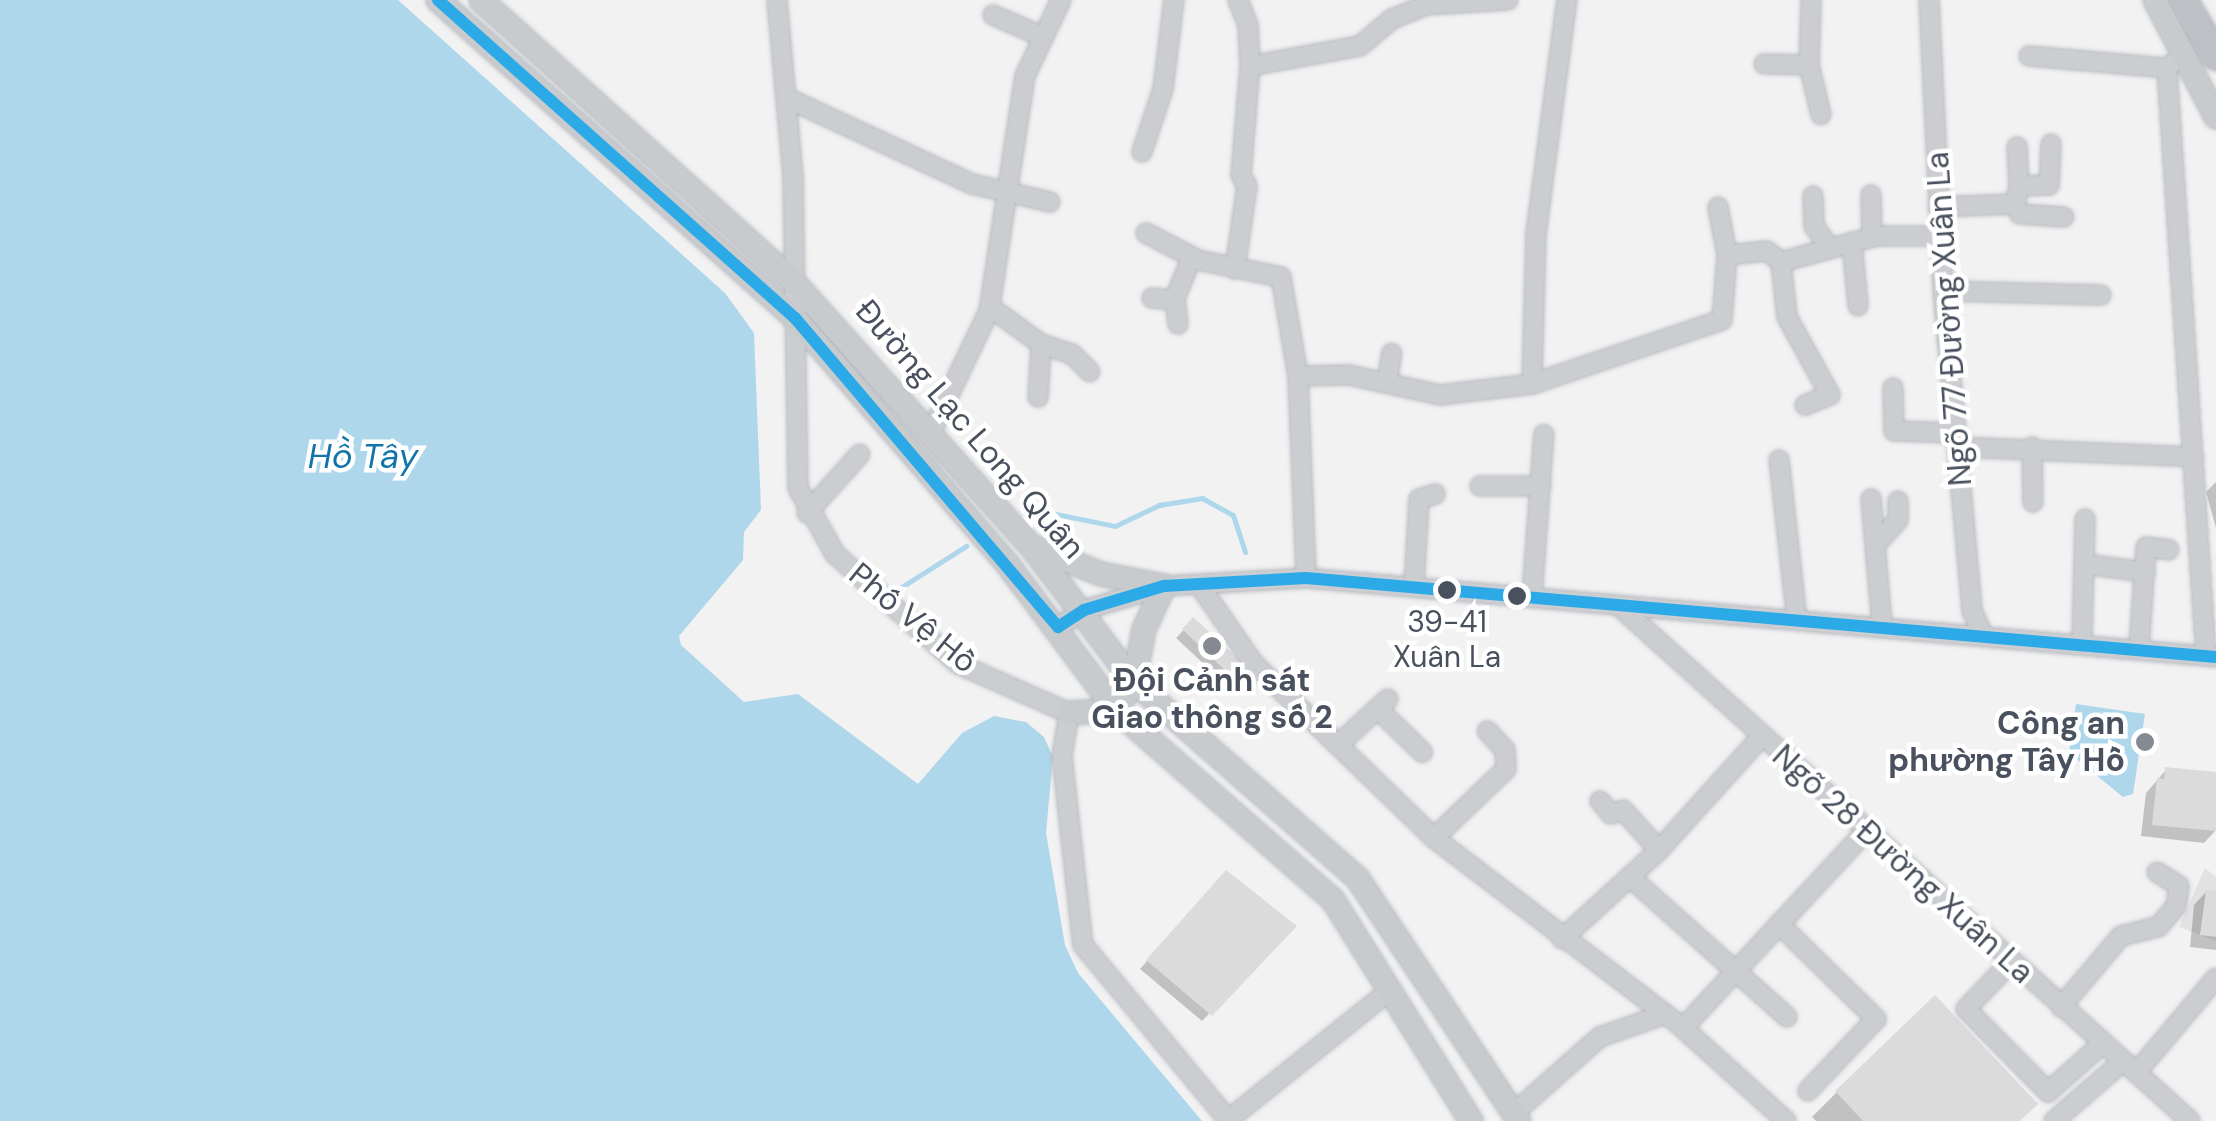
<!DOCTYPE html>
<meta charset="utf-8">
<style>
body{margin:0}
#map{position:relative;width:2216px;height:1121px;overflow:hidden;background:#f2f2f2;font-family:"DM Sans",sans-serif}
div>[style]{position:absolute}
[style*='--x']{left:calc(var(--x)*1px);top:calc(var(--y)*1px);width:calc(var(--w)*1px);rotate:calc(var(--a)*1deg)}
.education>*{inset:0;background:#e3e2e2}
.water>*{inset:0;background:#aed7ec}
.shadow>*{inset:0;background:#0003}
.stream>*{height:5px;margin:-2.5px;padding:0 2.5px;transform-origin:2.5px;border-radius:2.5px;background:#aed7ec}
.building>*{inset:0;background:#dbdbdc}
.roads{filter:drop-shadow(0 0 2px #b7bac0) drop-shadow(0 0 2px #b7bac0)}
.minor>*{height:18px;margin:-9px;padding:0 9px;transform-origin:9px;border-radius:9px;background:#cbcdd0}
.major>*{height:22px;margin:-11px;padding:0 11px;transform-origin:11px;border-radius:11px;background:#c8cbce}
.highway>*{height:28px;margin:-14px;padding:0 14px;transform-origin:14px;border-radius:14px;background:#bdc1c6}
.bus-1>*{height:12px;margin:-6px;padding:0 6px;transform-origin:6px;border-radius:6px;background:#2caae7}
.dots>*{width:28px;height:28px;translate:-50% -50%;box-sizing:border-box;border:5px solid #fff;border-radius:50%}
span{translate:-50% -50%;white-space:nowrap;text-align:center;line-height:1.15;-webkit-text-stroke:9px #fff;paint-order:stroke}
.bus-label{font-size:30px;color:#49515e}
.street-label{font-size:32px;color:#49515e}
.poi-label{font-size:32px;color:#49515e;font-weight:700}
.right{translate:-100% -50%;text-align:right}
.water-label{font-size:35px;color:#1275a9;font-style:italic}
</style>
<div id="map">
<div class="education">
<div style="clip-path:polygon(2205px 868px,2216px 877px,2216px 941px,2179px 927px)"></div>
</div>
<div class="water">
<div style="clip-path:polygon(0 0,398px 0,725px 293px,754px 333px,761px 510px,744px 532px,743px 560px,679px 636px,681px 645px,744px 702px,798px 694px,918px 784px,962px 733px,994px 716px,1026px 722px,1044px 737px,1053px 757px,1046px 833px,1065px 945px,1078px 973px,1202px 1121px,0 1121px)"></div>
<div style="clip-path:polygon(2076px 704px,2145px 714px,2133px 794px,2123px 797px,2069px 753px)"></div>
</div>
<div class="shadow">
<div style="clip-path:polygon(2216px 482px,2216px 528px,2206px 492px)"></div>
<div style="clip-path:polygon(1193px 620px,1239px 664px,1222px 681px,1176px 638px)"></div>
<div style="clip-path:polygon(2166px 770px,2216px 789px,2216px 830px,2204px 843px,2141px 836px,2146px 793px)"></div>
<div style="clip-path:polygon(1219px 881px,1294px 926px,1202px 1021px,1140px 969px)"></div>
<div style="clip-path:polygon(2206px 892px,2216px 893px,2216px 950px,2190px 947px,2194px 905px)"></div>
<div style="clip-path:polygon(1837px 1092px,2018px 1121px,1816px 1121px,1812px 1117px)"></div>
</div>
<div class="stream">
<div style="--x:1027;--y:508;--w:90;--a:11.6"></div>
<div style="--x:1115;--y:526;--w:49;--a:-25.5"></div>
<div style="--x:1159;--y:505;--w:44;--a:-9.2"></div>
<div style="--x:1202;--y:498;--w:35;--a:29"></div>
<div style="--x:1233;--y:515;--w:39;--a:72"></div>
<div style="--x:892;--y:593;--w:88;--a:-32.4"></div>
</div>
<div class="building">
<div style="clip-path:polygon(1193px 617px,1243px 663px,1231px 676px,1182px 629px)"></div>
<div style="clip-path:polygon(2165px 767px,2216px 772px,2216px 831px,2152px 825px,2157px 778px,2164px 779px)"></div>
<div style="clip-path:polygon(1226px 870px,1297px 926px,1212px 1016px,1146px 960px)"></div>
<div style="clip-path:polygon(2206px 890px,2216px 891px,2216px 937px,2200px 935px)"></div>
<div style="clip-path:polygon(1935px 995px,2038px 1104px,2020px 1121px,1863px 1121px,1835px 1091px)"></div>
</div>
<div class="roads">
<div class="minor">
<div style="--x:777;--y:0;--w:176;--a:84.8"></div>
<div style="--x:793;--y:175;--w:313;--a:89.1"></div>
<div style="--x:798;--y:488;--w:76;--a:60.7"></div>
<div style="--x:835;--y:554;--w:165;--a:41.8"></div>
<div style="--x:958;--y:664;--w:121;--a:23.8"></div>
<div style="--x:1069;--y:713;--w:44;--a:99.2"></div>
<div style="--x:1062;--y:756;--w:190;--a:83.7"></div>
<div style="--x:1083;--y:945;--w:229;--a:50.3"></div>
<div style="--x:1929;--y:0;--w:291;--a:87.2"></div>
<div style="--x:1943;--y:291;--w:321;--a:84.8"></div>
<div style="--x:1972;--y:611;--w:26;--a:65"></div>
<div style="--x:993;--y:15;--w:55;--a:23.7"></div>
<div style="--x:2029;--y:56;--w:139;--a:5"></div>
<div style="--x:2167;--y:68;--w:8;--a:-40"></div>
<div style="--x:1764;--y:64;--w:45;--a:1.3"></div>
<div style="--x:1809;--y:65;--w:51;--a:76.5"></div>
<div style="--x:1809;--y:65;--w:65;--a:-88.2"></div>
<div style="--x:1250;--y:66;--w:112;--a:-10.3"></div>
<div style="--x:1360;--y:46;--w:42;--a:-40.2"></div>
<div style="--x:1392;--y:19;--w:38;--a:-22"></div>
<div style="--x:1427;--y:5;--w:81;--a:-3.5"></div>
<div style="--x:2167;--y:68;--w:589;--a:86.21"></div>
<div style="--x:789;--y:99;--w:202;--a:24.9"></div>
<div style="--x:972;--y:184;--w:80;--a:13"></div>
<div style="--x:2017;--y:147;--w:39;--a:87"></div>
<div style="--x:1142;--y:152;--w:66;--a:-71.6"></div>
<div style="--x:1163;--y:89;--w:90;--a:-83"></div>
<div style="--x:1871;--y:195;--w:42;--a:88.6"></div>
<div style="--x:1813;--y:196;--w:30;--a:88"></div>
<div style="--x:1814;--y:226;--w:26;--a:54"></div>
<div style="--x:2015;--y:204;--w:11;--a:63"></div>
<div style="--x:2020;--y:214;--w:44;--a:3.9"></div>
<div style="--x:1718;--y:207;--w:49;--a:79.4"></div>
<div style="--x:1938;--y:207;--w:77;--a:-2.2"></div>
<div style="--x:2015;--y:204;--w:18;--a:-77"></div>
<div style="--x:2019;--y:186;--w:30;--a:-2"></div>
<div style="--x:2049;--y:185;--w:41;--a:-87.2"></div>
<div style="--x:1146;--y:233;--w:59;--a:27.4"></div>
<div style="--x:1198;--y:260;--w:85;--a:11.6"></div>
<div style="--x:1281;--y:277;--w:100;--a:80.3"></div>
<div style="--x:1298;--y:376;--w:202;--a:87.7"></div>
<div style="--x:1852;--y:242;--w:64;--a:84.6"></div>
<div style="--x:1781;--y:262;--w:55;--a:83.8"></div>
<div style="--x:1787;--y:317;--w:89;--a:61.1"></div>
<div style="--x:1830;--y:395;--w:27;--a:158"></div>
<div style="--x:1781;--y:262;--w:99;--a:-15.2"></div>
<div style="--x:1877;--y:236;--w:62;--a:0"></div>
<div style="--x:1235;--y:269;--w:84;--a:-81.8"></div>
<div style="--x:1247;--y:186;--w:13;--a:-119"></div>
<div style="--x:1241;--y:175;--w:109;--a:-85.3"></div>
<div style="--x:1250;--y:66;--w:41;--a:-92.8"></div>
<div style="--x:1248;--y:25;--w:27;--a:-112"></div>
<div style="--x:1943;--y:291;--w:158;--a:1.5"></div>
<div style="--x:1152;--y:298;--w:23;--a:5"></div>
<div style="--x:990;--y:307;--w:63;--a:36"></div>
<div style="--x:1041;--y:344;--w:53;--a:93.2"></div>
<div style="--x:1178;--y:324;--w:26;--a:-97"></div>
<div style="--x:1175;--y:298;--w:44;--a:-67.5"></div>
<div style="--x:1041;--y:344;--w:33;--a:18"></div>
<div style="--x:1072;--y:354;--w:25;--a:45"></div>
<div style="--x:1298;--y:376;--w:51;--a:-1.1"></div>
<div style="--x:1349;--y:375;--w:93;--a:12.4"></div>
<div style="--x:1440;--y:395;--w:93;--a:-6.8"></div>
<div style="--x:1532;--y:384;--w:200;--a:-18.6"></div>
<div style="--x:1722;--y:320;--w:65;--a:-85.6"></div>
<div style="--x:1727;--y:255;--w:40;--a:-5.7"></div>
<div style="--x:1767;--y:251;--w:18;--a:38"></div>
<div style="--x:1387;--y:383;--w:30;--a:-81"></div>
<div style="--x:1532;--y:384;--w:150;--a:-88.5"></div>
<div style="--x:1536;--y:234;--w:236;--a:-82.5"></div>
<div style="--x:1893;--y:388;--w:43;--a:88.7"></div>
<div style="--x:1894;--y:431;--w:63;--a:1.8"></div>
<div style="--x:932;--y:430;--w:132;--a:-64.4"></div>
<div style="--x:989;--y:311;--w:238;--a:-81.3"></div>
<div style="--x:1025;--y:76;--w:84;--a:-64.7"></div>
<div style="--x:1958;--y:447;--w:236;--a:2.4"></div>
<div style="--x:2032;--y:447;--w:55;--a:89"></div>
<div style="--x:1779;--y:460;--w:161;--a:83.6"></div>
<div style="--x:1480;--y:486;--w:61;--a:0"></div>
<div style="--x:1871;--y:499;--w:127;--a:85"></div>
<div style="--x:807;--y:513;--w:79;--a:-48.1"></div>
<div style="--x:1878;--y:542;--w:30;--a:-48"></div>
<div style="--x:1898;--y:520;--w:19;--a:-90"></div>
<div style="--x:2084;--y:564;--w:62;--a:7.5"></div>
<div style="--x:1200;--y:586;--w:95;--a:55.3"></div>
<div style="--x:1254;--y:664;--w:250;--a:44"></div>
<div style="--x:1434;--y:838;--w:313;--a:37.3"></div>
<div style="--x:1683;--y:1028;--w:139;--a:42.1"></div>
<div style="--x:1414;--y:586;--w:87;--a:-86.7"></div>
<div style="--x:1419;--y:499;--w:17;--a:-17"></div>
<div style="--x:1532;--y:596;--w:162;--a:-85.8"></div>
<div style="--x:1618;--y:605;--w:770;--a:42.05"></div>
<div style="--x:1058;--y:627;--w:31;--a:-33"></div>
<div style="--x:1084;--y:610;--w:84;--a:-16.7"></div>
<div style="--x:1164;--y:586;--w:142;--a:-3.2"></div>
<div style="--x:1306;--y:578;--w:913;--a:4.96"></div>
<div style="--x:2082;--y:643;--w:124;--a:-88.6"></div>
<div style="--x:2139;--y:648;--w:101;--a:-86"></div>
<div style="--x:2146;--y:547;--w:23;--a:7"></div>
<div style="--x:1378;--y:709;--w:62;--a:44.3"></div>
<div style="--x:1340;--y:743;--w:65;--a:-42.5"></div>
<div style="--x:1600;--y:801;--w:17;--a:50"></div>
<div style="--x:1611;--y:814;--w:13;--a:-18"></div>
<div style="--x:1623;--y:810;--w:54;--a:48"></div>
<div style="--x:1434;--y:838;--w:100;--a:-43.8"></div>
<div style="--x:1506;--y:769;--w:19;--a:-93"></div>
<div style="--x:1505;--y:750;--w:26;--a:-133"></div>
<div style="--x:1631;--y:878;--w:209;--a:41.7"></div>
<div style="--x:1779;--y:924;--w:136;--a:44.4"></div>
<div style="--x:1876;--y:1019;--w:99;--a:133.4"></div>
<div style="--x:1562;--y:939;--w:132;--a:-42.5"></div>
<div style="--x:1659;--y:850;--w:152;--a:-47.9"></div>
<div style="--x:2011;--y:962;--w:65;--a:133.8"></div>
<div style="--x:1966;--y:1009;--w:117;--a:45.3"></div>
<div style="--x:2048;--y:1092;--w:72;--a:-41.6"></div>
<div style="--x:2061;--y:1007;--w:93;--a:-49.8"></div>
<div style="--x:2121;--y:936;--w:38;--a:-14"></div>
<div style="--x:2158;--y:927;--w:28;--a:-49"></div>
<div style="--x:2176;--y:906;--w:20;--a:-81"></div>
<div style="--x:2179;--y:886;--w:26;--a:-148"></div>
<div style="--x:1683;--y:1028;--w:269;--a:-47.1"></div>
<div style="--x:2136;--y:1073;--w:124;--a:-49.9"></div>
<div style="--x:1514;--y:1113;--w:115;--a:-41.5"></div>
<div style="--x:1600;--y:1037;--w:66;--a:-19.5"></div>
<div style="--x:1228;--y:1120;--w:206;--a:-38.7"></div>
<div style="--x:2054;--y:1121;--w:90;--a:-40.9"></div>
</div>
<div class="major">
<div style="--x:438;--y:0;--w:478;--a:41.7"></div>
<div style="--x:795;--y:318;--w:326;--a:49.2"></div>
<div style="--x:1008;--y:565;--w:181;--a:53.3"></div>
<div style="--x:1116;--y:710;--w:288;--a:41.2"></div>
<div style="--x:1333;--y:900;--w:261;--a:58"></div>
<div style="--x:481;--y:0;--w:418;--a:42"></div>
<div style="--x:792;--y:280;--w:358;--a:48.1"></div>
<div style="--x:1031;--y:546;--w:171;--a:52.9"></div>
<div style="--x:1134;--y:682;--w:298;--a:41.3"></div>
<div style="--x:1358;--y:879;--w:291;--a:56.4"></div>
<div style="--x:2155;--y:0;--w:132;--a:62.5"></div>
<div style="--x:1036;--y:548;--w:70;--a:21.8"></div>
<div style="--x:1101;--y:574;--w:64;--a:10.8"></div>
<div style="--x:1164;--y:586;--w:47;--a:114.9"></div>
<div style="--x:1144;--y:629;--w:54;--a:100.7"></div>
<div style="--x:1134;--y:682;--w:33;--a:123"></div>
<div style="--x:1116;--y:710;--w:47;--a:176.3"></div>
</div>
<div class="highway">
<div style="--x:2183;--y:0;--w:65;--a:59.5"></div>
</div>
</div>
<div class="bus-1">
<div style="--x:438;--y:0;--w:478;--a:41.7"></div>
<div style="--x:795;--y:318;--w:406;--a:49.6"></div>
<div style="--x:1058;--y:627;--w:31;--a:-33"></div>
<div style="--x:1084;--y:610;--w:84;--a:-16.7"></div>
<div style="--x:1164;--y:586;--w:142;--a:-3.2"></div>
<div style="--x:1306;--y:578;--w:913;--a:4.96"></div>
</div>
<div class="dots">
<div style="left:1447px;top:590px;background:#49515e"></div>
<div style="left:1517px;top:596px;background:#49515e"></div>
<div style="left:1212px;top:646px;background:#848992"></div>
<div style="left:2145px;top:742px;background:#848992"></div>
</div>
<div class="bus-label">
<span style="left:1447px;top:639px">39-41<br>Xuân La</span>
</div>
<div class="street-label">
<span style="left:1949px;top:319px;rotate:-94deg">Ngõ 77 Đường Xuân La</span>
<span style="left:970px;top:429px;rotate:49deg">Đường Lạc Long Quân</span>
<span style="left:913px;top:618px;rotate:39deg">Phố Vệ Hồ</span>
<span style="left:1903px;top:864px;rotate:42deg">Ngõ 28 Đường Xuân La</span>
</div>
<div class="poi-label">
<span style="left:1212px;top:699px">Đội Cảnh sát<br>Giao thông số 2</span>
<span class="right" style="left:2125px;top:742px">Công an<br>phường Tây Hồ</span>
</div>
<div class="water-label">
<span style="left:363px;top:456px">Hồ Tây</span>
</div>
</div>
